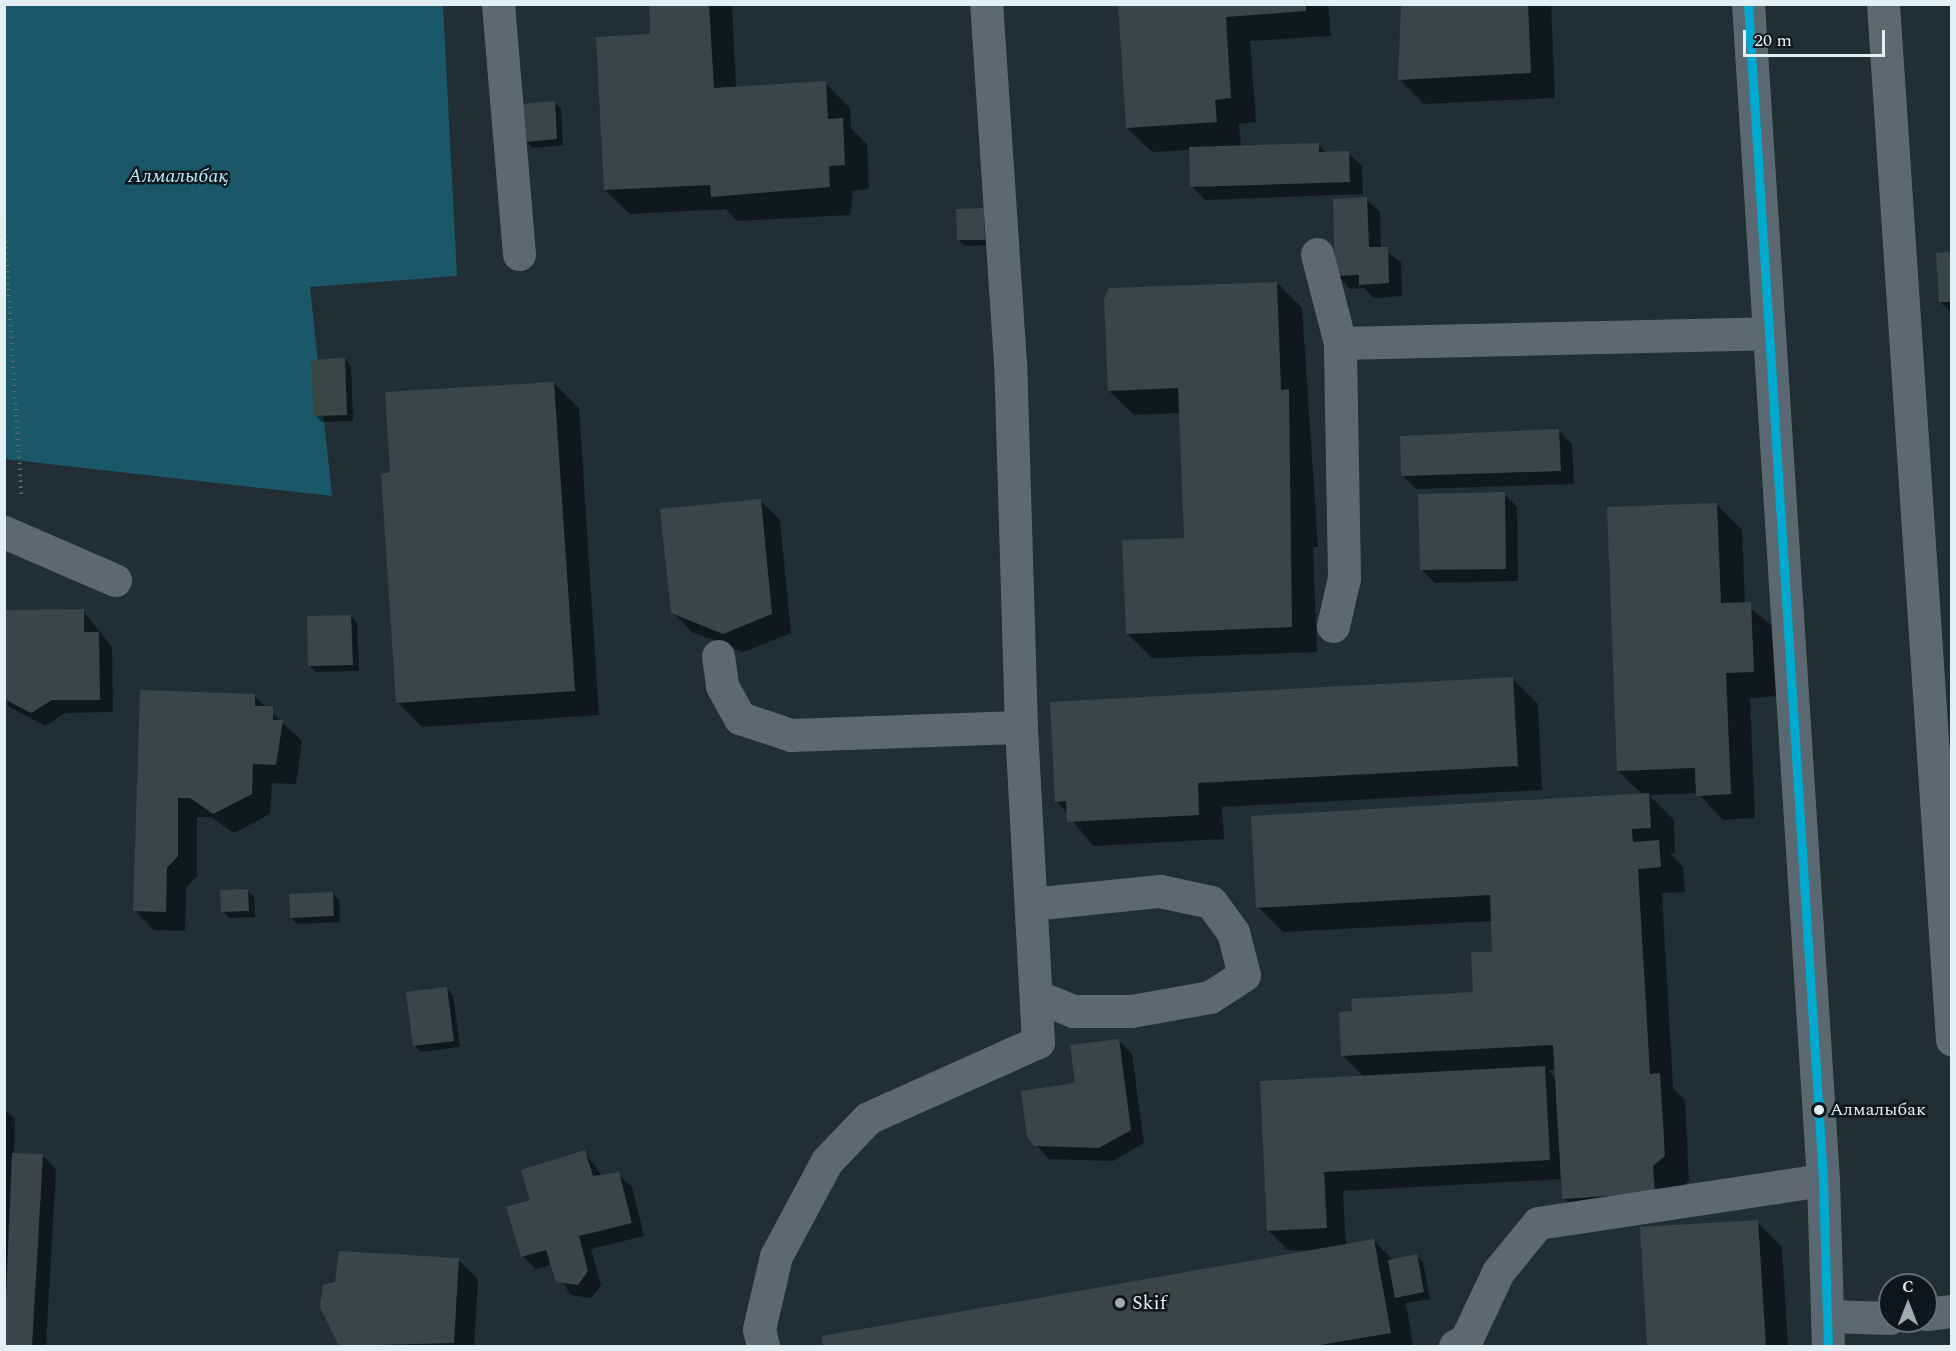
<!DOCTYPE html>
<meta charset="utf-8">
<style>
body{margin:0}
#map{position:relative;width:1956px;height:1351px;overflow:hidden;background:#212e33;font-family:Spectral,serif}
div>[style]{position:absolute}
[style*='--x']{left:calc(var(--x)*1px);top:calc(var(--y)*1px);width:calc(var(--w)*1px);rotate:calc(var(--a)*1deg)}
.green>*{inset:0;background:#1a5869}
.shadow>*{inset:0;background:#0007}
.building>*{inset:0;background:#3a4548}
.path>*{height:4px;margin-top:-2px;transform-origin:0;background:repeating-linear-gradient(90deg,#606a6f 0 1.5px,transparent 0 6px)}
.minor>*{height:33px;margin:-16.5px;padding:0 16.5px;transform-origin:16.5px;border-radius:16.5px;background:#5d686f}
.major>*{height:33px;margin:-16.5px;padding:0 16.5px;transform-origin:16.5px;border-radius:16.5px;background:#5a6971}
.bus-1>*{height:9px;margin:-4.5px;padding:0 4.5px;transform-origin:4.5px;border-radius:4.5px;background:#00a9ce}
.dots>*{width:16px;height:16px;translate:-50% -50%;box-sizing:border-box;border:3px solid #0e181c;border-radius:50%}
span{translate:-50% -50%;white-space:nowrap;text-align:center;line-height:1.15;-webkit-text-stroke:5px #0e181c;paint-order:stroke}
.bus-label{font-size:18px;color:#e2f0f6}
.left{translate:0 -50%;text-align:left}
.park-label{font-size:20px;color:#baecfe;font-style:italic}
.poi-label{font-size:20px;color:#e2f0f6}
.frame{position:absolute;inset:0;border:6px solid #e2f0f6;pointer-events:none}
.north{position:absolute;left:1878px;top:1273px;width:60px;height:60px;box-sizing:border-box;background:#0e181c;border:2px solid #636e73;border-radius:50%;rotate:0deg;font-size:16px;font-weight:700;line-height:24px;text-align:center;color:#e2f0f6}
.north::after{content:'';display:block;margin:auto;width:21px;height:27px;background:#9eacb2;clip-path:polygon(50% 0,100% 100%,50% 72%,0 100%)}
.scale{position:absolute;left:1743px;top:30px;width:142px;height:27px;box-sizing:border-box;border:3px solid #e2f0f6;border-top:0;padding-left:8px;font-size:18px;line-height:21px;white-space:nowrap;color:#e2f0f6;-webkit-text-stroke:4px #0e181c;paint-order:stroke}
</style>
<div id="map">
<div class="green">
<div style="clip-path:polygon(5px 5px,443px 5px,457px 276px,310px 287px,332px 496px,5px 459px)"></div>
</div>
<div class="shadow">
<div style="clip-path:polygon(651px 4px,732px 4px,736px 88px,825px 83px,850px 108px,851px 128px,867px 144px,869px 189px,853px 191px,850px 215px,737px 221px,726px 209px,630px 214px,605px 190px,652px 35px)"></div>
<div style="clip-path:polygon(1119px 4px,1328px 4px,1331px 36px,1250px 41px,1256px 122px,1239px 124px,1241px 147px,1318px 145px,1327px 153px,1348px 153px,1362px 166px,1363px 194px,1205px 200px,1192px 186px,1191px 150px,1152px 152px,1127px 128px)"></div>
<div style="clip-path:polygon(1402px 4px,1551px 4px,1555px 98px,1424px 104px,1399px 79px)"></div>
<div style="clip-path:polygon(554px 103px,561px 109px,563px 145px,533px 148px,526px 141px)"></div>
<div style="clip-path:polygon(1366px 199px,1380px 212px,1381px 248px,1401px 262px,1402px 296px,1374px 298px,1364px 288px,1350px 289px,1337px 275px)"></div>
<div style="clip-path:polygon(983px 209px,991px 245px,965px 246px,959px 240px)"></div>
<div style="clip-path:polygon(1952px 254px,1952px 313px,1940px 302px)"></div>
<div style="clip-path:polygon(1277px 283px,1302px 308px,1318px 547px,1313px 547px,1317px 652px,1152px 658px,1127px 633px,1185px 539px,1180px 413px,1134px 415px,1109px 391px)"></div>
<div style="clip-path:polygon(345px 359px,351px 366px,353px 421px,322px 422px,315px 415px)"></div>
<div style="clip-path:polygon(554px 383px,579px 408px,599px 715px,422px 727px,397px 702px,391px 473px)"></div>
<div style="clip-path:polygon(1559px 431px,1572px 444px,1574px 484px,1416px 489px,1403px 476px)"></div>
<div style="clip-path:polygon(1504px 494px,1517px 507px,1518px 581px,1435px 583px,1421px 569px)"></div>
<div style="clip-path:polygon(760px 500px,780px 520px,791px 633px,743px 652px,692px 632px,672px 612px)"></div>
<div style="clip-path:polygon(evenodd,1717px 505px,1742px 530px,1745px 604px,1775px 628px,1778px 696px,1750px 698px,1755px 818px,1723px 820px,1698px 793px,1649px 795px,1674px 820px,1675px 853px,1670px 853px,1683px 867px,1685px 892px,1662px 893px,1673px 1088px,1685px 1100px,1689px 1181px,1678px 1191px,1588px 1223px,1564px 1198px,1563px 1179px,1343px 1191px,1346px 1246px,1374px 1241px,1393px 1260px,1416px 1256px,1423px 1262px,1430px 1299px,1406px 1303px,1413px 1346px,825px 1346px,823px 1337px,1318px 1251px,1288px 1250px,1269px 1231px,1364px 1077px,1343px 1056px,1475px 994px,1494px 953px,1492px 921px,1283px 932px,1258px 907px,1643px 795px,1618px 771px,1717px 505px,1548px 1070px,1556px 1070px,1557px 1080px,1548px 1070px)"></div>
<div style="clip-path:polygon(4px 611px,83px 611px,112px 647px,113px 712px,65px 713px,45px 726px,8px 706px)"></div>
<div style="clip-path:polygon(351px 616px,357px 623px,359px 671px,316px 672px,310px 666px)"></div>
<div style="clip-path:polygon(1513px 679px,1538px 704px,1542px 790px,1222px 807px,1224px 839px,1093px 846px,1057px 801px)"></div>
<div style="clip-path:polygon(141px 692px,254px 696px,302px 741px,296px 784px,272px 783px,270px 814px,234px 833px,211px 817px,197px 817px,197px 876px,186px 888px,185px 931px,154px 930px,134px 910px)"></div>
<div style="clip-path:polygon(247px 890px,254px 897px,255px 917px,229px 918px,223px 911px)"></div>
<div style="clip-path:polygon(332px 893px,339px 900px,340px 922px,298px 924px,291px 918px)"></div>
<div style="clip-path:polygon(446px 988px,453px 995px,460px 1047px,421px 1052px,415px 1045px)"></div>
<div style="clip-path:polygon(1119px 1041px,1132px 1054px,1144px 1143px,1113px 1161px,1049px 1159px,1036px 1145px,1077px 1085px)"></div>
<div style="clip-path:polygon(4px 1109px,15px 1119px,14px 1154px,43px 1156px,56px 1169px,46px 1346px,4px 1346px)"></div>
<div style="clip-path:polygon(585px 1152px,602px 1176px,618px 1174px,632px 1187px,644px 1236px,591px 1249px,601px 1285px,591px 1298px,571px 1295px,551px 1265px,536px 1269px,523px 1256px,532px 1201px)"></div>
<div style="clip-path:polygon(1757px 1222px,1782px 1247px,1788px 1346px,1648px 1346px,1642px 1229px)"></div>
<div style="clip-path:polygon(458px 1260px,478px 1279px,474px 1346px,340px 1345px)"></div>
</div>
<div class="building">
<div style="clip-path:polygon(649px 4px,709px 4px,714px 88px,826px 81px,828px 119px,843px 118px,845px 165px,829px 166px,830px 187px,711px 197px,710px 185px,604px 190px,596px 37px,650px 34px)"></div>
<div style="clip-path:polygon(1118px 4px,1306px 4px,1306px 11px,1226px 17px,1231px 98px,1215px 100px,1217px 122px,1126px 128px)"></div>
<div style="clip-path:polygon(1401px 4px,1528px 4px,1531px 73px,1398px 80px)"></div>
<div style="clip-path:polygon(555px 101px,557px 139px,525px 142px,522px 104px)"></div>
<div style="clip-path:polygon(1319px 143px,1319px 152px,1349px 151px,1350px 182px,1190px 187px,1189px 147px)"></div>
<div style="clip-path:polygon(1367px 197px,1369px 247px,1388px 247px,1389px 283px,1359px 285px,1359px 275px,1335px 276px,1333px 199px)"></div>
<div style="clip-path:polygon(984px 208px,985px 240px,957px 240px,956px 209px)"></div>
<div style="clip-path:polygon(1952px 252px,1952px 302px,1939px 302px,1936px 253px)"></div>
<div style="clip-path:polygon(1277px 282px,1281px 390px,1289px 389px,1292px 627px,1126px 634px,1122px 540px,1184px 538px,1178px 388px,1108px 391px,1104px 299px,1109px 288px)"></div>
<div style="clip-path:polygon(345px 358px,347px 415px,314px 416px,311px 360px)"></div>
<div style="clip-path:polygon(554px 382px,575px 691px,396px 703px,381px 474px,390px 472px,385px 392px)"></div>
<div style="clip-path:polygon(1559px 429px,1561px 471px,1401px 476px,1400px 436px)"></div>
<div style="clip-path:polygon(1505px 492px,1506px 569px,1420px 570px,1418px 494px)"></div>
<div style="clip-path:polygon(761px 499px,772px 614px,723px 634px,671px 613px,660px 509px)"></div>
<div style="clip-path:polygon(1717px 503px,1721px 603px,1751px 602px,1754px 672px,1726px 673px,1731px 794px,1696px 796px,1695px 768px,1617px 771px,1607px 507px)"></div>
<div style="clip-path:polygon(84px 609px,84px 632px,99px 632px,100px 700px,52px 700px,31px 713px,4px 699px,4px 610px)"></div>
<div style="clip-path:polygon(351px 615px,353px 665px,308px 666px,307px 616px)"></div>
<div style="clip-path:polygon(1513px 677px,1518px 766px,1198px 783px,1199px 815px,1067px 822px,1066px 801px,1055px 802px,1050px 702px)"></div>
<div style="clip-path:polygon(140px 690px,255px 694px,255px 706px,273px 706px,273px 720px,283px 720px,276px 765px,253px 764px,252px 794px,213px 814px,190px 798px,178px 798px,178px 856px,167px 868px,166px 912px,133px 911px)"></div>
<div style="clip-path:polygon(1649px 793px,1651px 828px,1632px 829px,1633px 842px,1659px 840px,1661px 867px,1638px 869px,1650px 1074px,1660px 1073px,1665px 1156px,1653px 1166px,1655px 1193px,1562px 1199px,1553px 1045px,1341px 1056px,1339px 1012px,1352px 1011px,1351px 999px,1473px 992px,1471px 952px,1492px 952px,1490px 895px,1256px 908px,1251px 816px)"></div>
<div style="clip-path:polygon(248px 889px,249px 911px,221px 912px,220px 890px)"></div>
<div style="clip-path:polygon(333px 892px,334px 916px,290px 918px,289px 894px)"></div>
<div style="clip-path:polygon(447px 987px,454px 1041px,413px 1046px,406px 992px)"></div>
<div style="clip-path:polygon(1119px 1039px,1131px 1130px,1099px 1148px,1034px 1146px,1027px 1137px,1021px 1091px,1075px 1083px,1070px 1045px)"></div>
<div style="clip-path:polygon(1545px 1066px,1550px 1160px,1324px 1172px,1327px 1228px,1267px 1231px,1260px 1081px)"></div>
<div style="clip-path:polygon(585px 1150px,593px 1176px,619px 1172px,632px 1223px,579px 1236px,588px 1271px,578px 1285px,556px 1282px,546px 1250px,521px 1257px,506px 1207px,530px 1200px,521px 1170px)"></div>
<div style="clip-path:polygon(12px 1153px,43px 1154px,32px 1346px,4px 1346px)"></div>
<div style="clip-path:polygon(1758px 1220px,1766px 1346px,1647px 1346px,1640px 1227px)"></div>
<div style="clip-path:polygon(1374px 1239px,1391px 1333px,1314px 1346px,823px 1346px,822px 1336px)"></div>
<div style="clip-path:polygon(339px 1251px,459px 1258px,454px 1343px,339px 1346px,320px 1307px,323px 1285px,335px 1282px)"></div>
<div style="clip-path:polygon(1417px 1254px,1424px 1292px,1395px 1298px,1388px 1260px)"></div>
</div>
<div class="path">
<div style="--x:4;--y:217;--w:279;--a:86.5"></div>
</div>
<div class="minor">
<div style="--x:498;--y:4;--w:251;--a:85.2"></div>
<div style="--x:1883;--y:4;--w:1038;--a:86.19"></div>
<div style="--x:1317;--y:254;--w:92;--a:75.5"></div>
<div style="--x:1340;--y:343;--w:429;--a:-1.3"></div>
<div style="--x:4;--y:532;--w:121;--a:23.4"></div>
<div style="--x:1333;--y:626;--w:49;--a:-77.1"></div>
<div style="--x:1344;--y:578;--w:235;--a:-91"></div>
<div style="--x:718;--y:656;--w:30;--a:82"></div>
<div style="--x:722;--y:686;--w:37;--a:61"></div>
<div style="--x:740;--y:718;--w:54;--a:18.4"></div>
<div style="--x:791;--y:735;--w:230;--a:-2"></div>
<div style="--x:1031;--y:904;--w:130;--a:-5.8"></div>
<div style="--x:1160;--y:891;--w:52;--a:12.2"></div>
<div style="--x:1211;--y:902;--w:37;--a:54"></div>
<div style="--x:1233;--y:932;--w:44;--a:75.7"></div>
<div style="--x:1244;--y:975;--w:40;--a:147.1"></div>
<div style="--x:1210;--y:997;--w:80;--a:170"></div>
<div style="--x:1131;--y:1011;--w:58;--a:180"></div>
<div style="--x:1073;--y:1011;--w:40;--a:-158"></div>
<div style="--x:1926;--y:1314;--w:26;--a:-7"></div>
<div style="--x:1827;--y:1316;--w:63;--a:1.8"></div>
<div style="--x:763;--y:1346;--w:17;--a:-103"></div>
<div style="--x:759;--y:1329;--w:75;--a:-76.9"></div>
<div style="--x:776;--y:1256;--w:108;--a:-61.8"></div>
<div style="--x:827;--y:1161;--w:59;--a:-46.4"></div>
<div style="--x:868;--y:1118;--w:186;--a:-24.1"></div>
<div style="--x:1038;--y:1042;--w:315;--a:-93.1"></div>
<div style="--x:1021;--y:727;--w:364;--a:-91.7"></div>
<div style="--x:1010;--y:363;--w:360;--a:-93.8"></div>
<div style="--x:1455;--y:1346;--w:13;--a:-29"></div>
<div style="--x:1466;--y:1340;--w:75;--a:-64.8"></div>
<div style="--x:1498;--y:1272;--w:63;--a:-50.8"></div>
<div style="--x:1538;--y:1223;--w:288;--a:-8.6"></div>
</div>
<div class="major">
<div style="--x:1748;--y:4;--w:1178;--a:86.35"></div>
<div style="--x:1823;--y:1180;--w:166;--a:88.3"></div>
</div>
<div class="bus-1">
<div style="--x:1748;--y:4;--w:1178;--a:86.35"></div>
<div style="--x:1823;--y:1180;--w:166;--a:88.3"></div>
</div>
<div class="dots">
<div style="left:1819px;top:1110px;background:#e2f0f6"></div>
<div style="left:1120px;top:1303px;background:#9eacb2"></div>
</div>
<div class="bus-label">
<span class="left" style="left:1830px;top:1110px">Алмалыбак</span>
</div>
<div class="park-label">
<span style="left:178px;top:176px">Алмалыбақ</span>
</div>
<div class="poi-label">
<span class="left" style="left:1132px;top:1303px">Skif</span>
</div>
<div class="frame"></div>
<div class="north">С</div>
<div class="scale">20 m</div>
</div>
